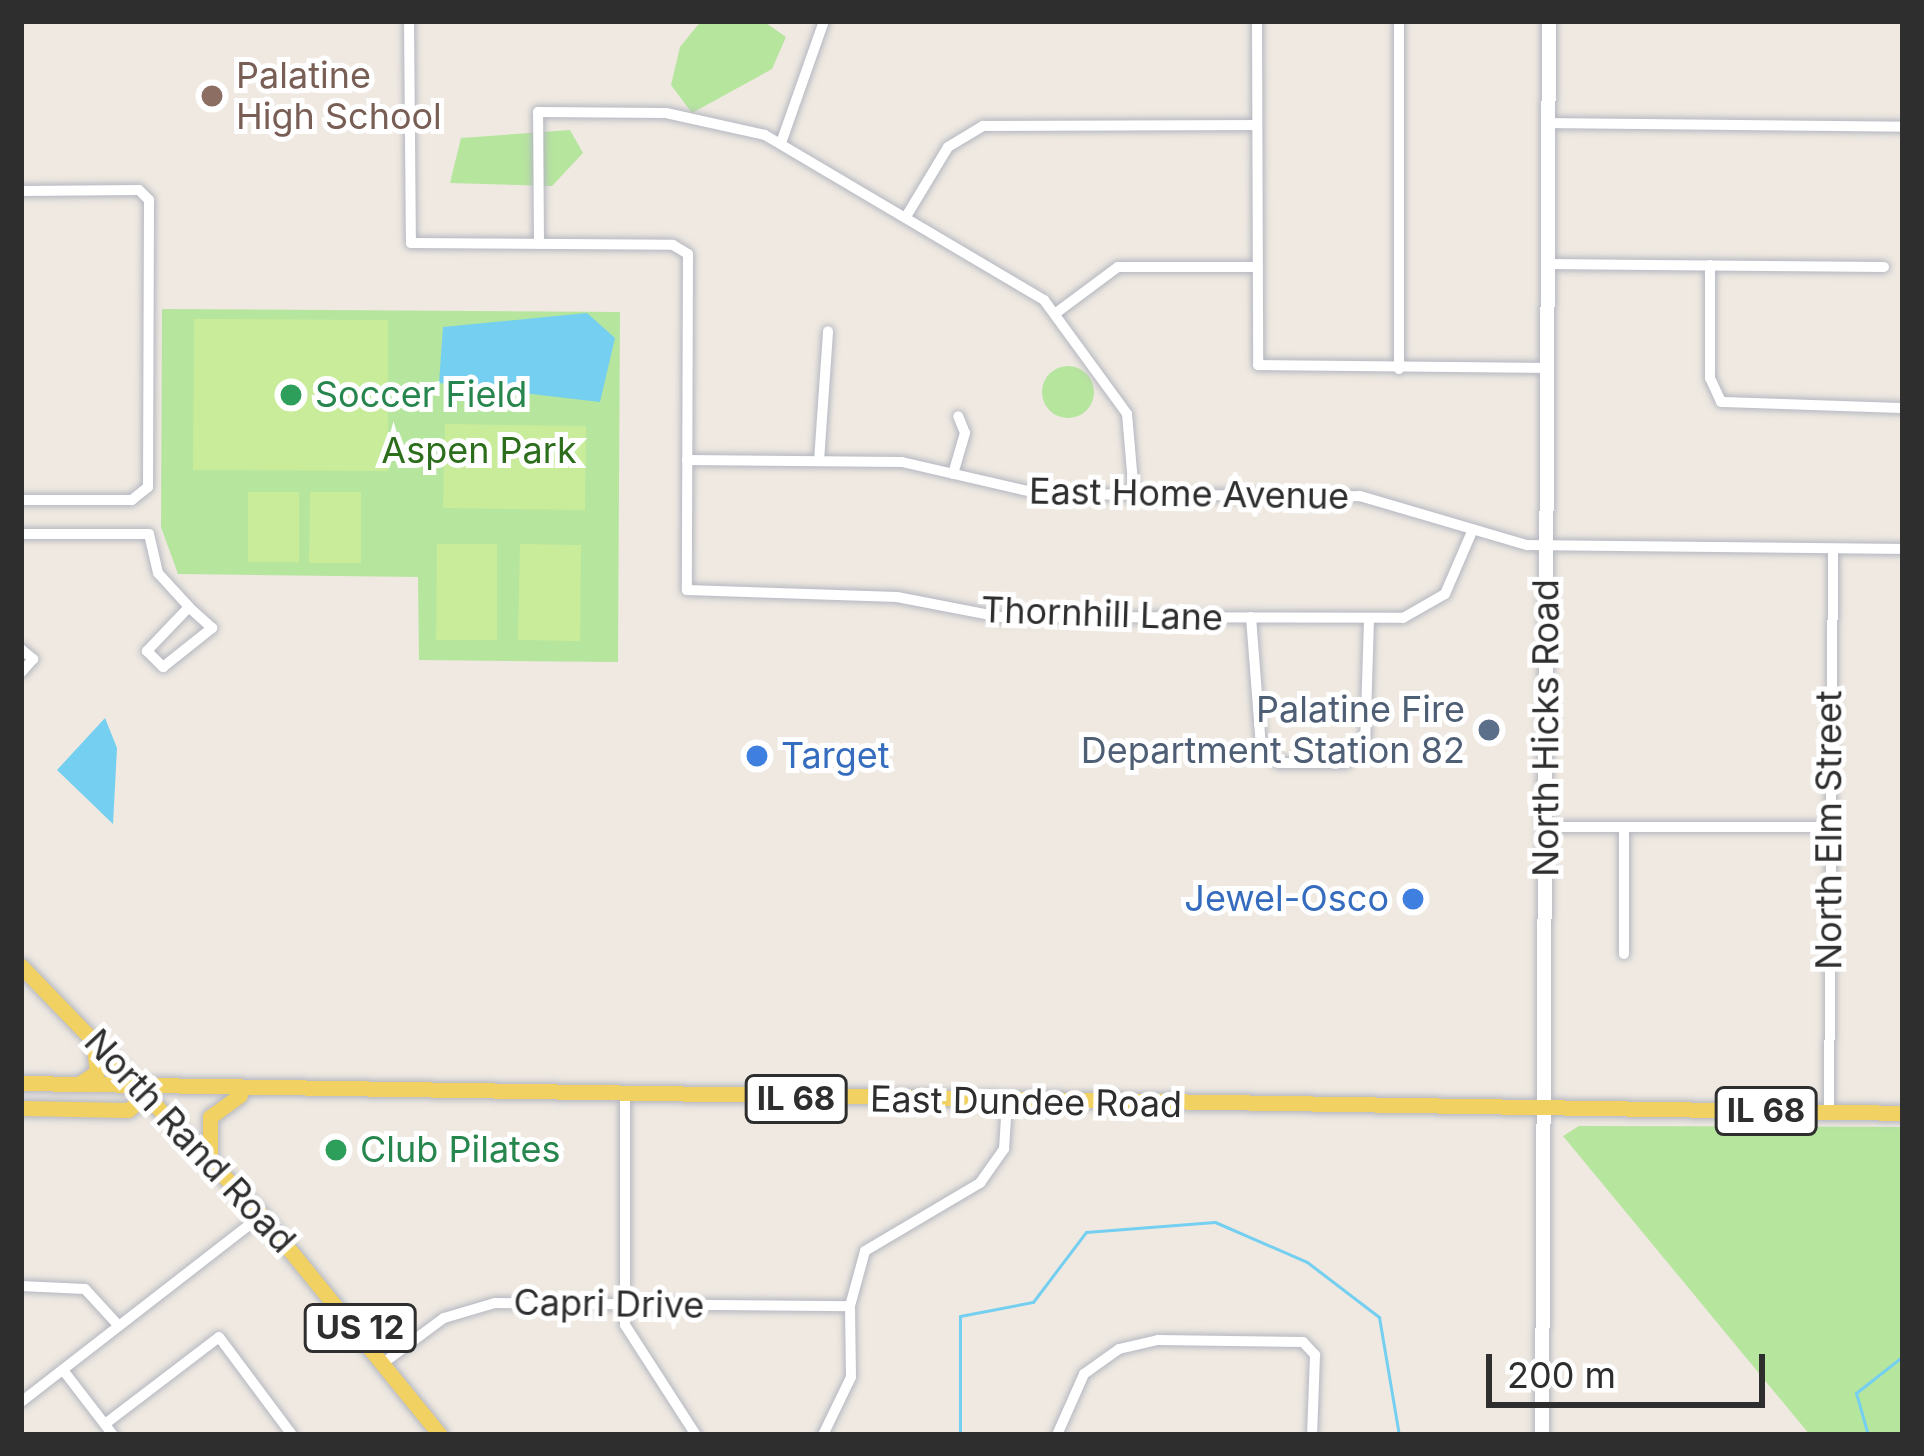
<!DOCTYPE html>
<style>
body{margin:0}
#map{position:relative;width:1924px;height:1456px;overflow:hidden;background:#efe9e1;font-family:Inter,sans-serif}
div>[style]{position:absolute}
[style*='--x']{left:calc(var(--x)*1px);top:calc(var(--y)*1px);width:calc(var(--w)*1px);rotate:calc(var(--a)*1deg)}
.green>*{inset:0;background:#b6e59e}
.round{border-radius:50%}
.pitch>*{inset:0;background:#c9ec9a}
.water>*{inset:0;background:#75cff0}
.stream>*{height:3px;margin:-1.5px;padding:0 1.5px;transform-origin:1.5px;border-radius:1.5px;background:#75cff0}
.roads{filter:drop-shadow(0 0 3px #b4b7c1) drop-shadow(0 0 3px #b4b7c1)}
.minor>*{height:10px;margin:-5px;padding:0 5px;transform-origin:5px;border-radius:5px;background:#fff}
.secondary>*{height:14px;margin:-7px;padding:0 7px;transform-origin:7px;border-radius:7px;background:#fff}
.primary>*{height:15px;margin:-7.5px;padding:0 7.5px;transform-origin:7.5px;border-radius:7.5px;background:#f2d163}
.dots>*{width:33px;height:33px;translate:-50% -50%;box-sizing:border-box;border:6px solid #fff;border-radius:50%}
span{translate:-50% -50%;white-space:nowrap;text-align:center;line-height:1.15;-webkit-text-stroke:10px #fff;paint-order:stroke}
.shield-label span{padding:3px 9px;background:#fff;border:3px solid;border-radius:9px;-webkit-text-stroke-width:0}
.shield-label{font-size:33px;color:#2e2e2e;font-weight:700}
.education-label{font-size:36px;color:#785e54}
.left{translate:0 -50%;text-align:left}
.leisure-label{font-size:36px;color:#27864d}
.park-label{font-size:36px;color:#2c6e1b}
.street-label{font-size:36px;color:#2e2e2e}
.service-label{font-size:36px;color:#4e5e75}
.right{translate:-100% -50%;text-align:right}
.shop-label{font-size:36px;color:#366cbe}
.frame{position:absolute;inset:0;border:24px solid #2e2e2e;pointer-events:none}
.scale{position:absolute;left:1486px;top:1354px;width:279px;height:54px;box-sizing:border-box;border:6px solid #2e2e2e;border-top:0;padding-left:15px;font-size:36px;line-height:42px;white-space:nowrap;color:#2e2e2e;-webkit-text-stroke:9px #fff;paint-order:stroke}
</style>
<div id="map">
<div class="green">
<div style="clip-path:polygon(701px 21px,763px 21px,786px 37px,772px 69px,692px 113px,671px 85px,680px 47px)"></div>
<div style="clip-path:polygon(570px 130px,583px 153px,552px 186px,450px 183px,461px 138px)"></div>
<div style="clip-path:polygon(162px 309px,620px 312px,618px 662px,419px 660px,418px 577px,178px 574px,161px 527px)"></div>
<div class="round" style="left:1042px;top:366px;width:52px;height:52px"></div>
<div style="clip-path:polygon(1579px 1126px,1903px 1127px,1903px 1435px,1810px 1435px,1563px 1136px)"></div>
</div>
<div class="pitch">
<div style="clip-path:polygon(194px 319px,388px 320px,388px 471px,193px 470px)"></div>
<div style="clip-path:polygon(445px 424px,586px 426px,585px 510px,443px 508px)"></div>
<div style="clip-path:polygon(248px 492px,299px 492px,299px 562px,248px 562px)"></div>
<div style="clip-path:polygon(310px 492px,361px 492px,361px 563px,309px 563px)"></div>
<div style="clip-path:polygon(437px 544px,497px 544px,497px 640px,436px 640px)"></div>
<div style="clip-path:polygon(520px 544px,581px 545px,580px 641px,518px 640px)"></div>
</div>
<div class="water">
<div style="clip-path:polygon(587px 313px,615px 338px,600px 402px,439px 383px,443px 327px)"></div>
<div style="clip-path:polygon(105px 718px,117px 748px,113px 824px,57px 770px)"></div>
</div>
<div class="stream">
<div style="--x:960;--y:1435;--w:119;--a:-90"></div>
<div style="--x:960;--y:1316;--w:74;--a:-10.9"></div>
<div style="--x:1033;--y:1302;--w:88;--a:-52.9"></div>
<div style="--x:1086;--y:1232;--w:129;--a:-4.4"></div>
<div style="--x:1215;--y:1222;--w:100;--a:23.5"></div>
<div style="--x:1307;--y:1262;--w:91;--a:37.4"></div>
<div style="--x:1379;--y:1317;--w:120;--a:80.4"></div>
<div style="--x:1868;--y:1435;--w:44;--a:-105.9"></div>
<div style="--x:1856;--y:1393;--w:60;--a:-38.2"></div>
</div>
<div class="roads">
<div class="minor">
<div style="--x:409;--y:21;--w:222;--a:89.5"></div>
<div style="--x:411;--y:243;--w:262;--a:0.4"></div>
<div style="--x:673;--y:245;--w:17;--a:31"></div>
<div style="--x:688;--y:254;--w:336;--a:90.2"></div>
<div style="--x:687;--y:590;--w:210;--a:1.9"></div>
<div style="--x:897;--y:597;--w:106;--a:10.9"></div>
<div style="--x:1001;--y:617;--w:402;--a:0.1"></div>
<div style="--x:1403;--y:618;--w:48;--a:-29.7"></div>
<div style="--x:1445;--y:594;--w:65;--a:-66.6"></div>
<div style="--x:1257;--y:21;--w:344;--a:89.8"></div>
<div style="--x:1258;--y:365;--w:289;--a:0.6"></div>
<div style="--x:1548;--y:123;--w:355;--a:0.6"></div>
<div style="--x:781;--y:143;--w:129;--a:-70.6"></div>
<div style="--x:21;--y:191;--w:118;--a:-0.5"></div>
<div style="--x:139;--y:190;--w:14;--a:45"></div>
<div style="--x:149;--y:200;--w:287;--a:90.2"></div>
<div style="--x:148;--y:487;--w:21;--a:141"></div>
<div style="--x:132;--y:500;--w:111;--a:180"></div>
<div style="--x:907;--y:215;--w:79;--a:-58.9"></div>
<div style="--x:948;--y:147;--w:41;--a:-31"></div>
<div style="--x:983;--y:126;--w:274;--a:-0.2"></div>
<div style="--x:539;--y:244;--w:132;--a:-90.4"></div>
<div style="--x:538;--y:112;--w:128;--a:0.4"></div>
<div style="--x:666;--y:113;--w:101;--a:12.5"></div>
<div style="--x:765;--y:135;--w:324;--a:30.6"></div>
<div style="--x:1044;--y:300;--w:141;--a:53.9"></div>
<div style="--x:1127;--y:414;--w:80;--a:85"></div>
<div style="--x:1547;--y:264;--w:337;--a:0.5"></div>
<div style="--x:1710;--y:265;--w:113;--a:90"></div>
<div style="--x:1710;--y:378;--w:26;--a:65"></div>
<div style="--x:1721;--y:402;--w:182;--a:1.9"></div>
<div style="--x:1056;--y:313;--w:77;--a:-36.6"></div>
<div style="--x:1118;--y:267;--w:138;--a:0"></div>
<div style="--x:1399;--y:369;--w:348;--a:-90"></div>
<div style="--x:687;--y:460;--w:215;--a:0.5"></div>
<div style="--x:902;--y:462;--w:143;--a:13"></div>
<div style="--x:1041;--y:494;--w:319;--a:0.4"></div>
<div style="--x:1360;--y:496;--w:174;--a:16.4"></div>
<div style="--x:1527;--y:545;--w:376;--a:0.6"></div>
<div style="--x:819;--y:461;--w:130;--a:-86"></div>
<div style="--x:953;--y:474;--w:43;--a:-73.7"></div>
<div style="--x:965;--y:433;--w:18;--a:-112"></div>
<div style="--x:21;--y:534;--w:128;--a:0"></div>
<div style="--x:149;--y:534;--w:40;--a:77"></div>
<div style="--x:158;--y:573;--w:46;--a:47.6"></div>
<div style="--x:189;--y:607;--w:61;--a:133.7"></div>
<div style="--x:147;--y:651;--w:23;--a:45"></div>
<div style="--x:163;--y:667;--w:63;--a:-38.5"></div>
<div style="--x:212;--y:628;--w:31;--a:-138"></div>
<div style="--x:1251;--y:617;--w:131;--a:85.6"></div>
<div style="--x:1261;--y:748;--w:23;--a:40"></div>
<div style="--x:1279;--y:763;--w:66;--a:0"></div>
<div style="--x:1345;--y:763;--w:26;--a:-39"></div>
<div style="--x:1365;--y:747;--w:128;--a:-88.2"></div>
<div style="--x:21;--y:649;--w:16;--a:40"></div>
<div style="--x:33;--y:659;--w:18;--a:131"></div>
<div style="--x:1546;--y:827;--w:281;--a:0"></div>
<div style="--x:1624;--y:954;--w:127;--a:-90"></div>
<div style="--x:625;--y:1096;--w:229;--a:90"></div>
<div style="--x:625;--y:1325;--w:131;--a:57.2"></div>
<div style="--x:1829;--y:1112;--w:563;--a:-89.59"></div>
<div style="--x:21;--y:1286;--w:64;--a:2.7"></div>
<div style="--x:85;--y:1289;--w:50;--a:47.4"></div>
<div style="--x:386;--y:1361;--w:72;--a:-36.6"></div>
<div style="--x:444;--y:1318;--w:53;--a:-16.4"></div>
<div style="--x:495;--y:1303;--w:355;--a:0.5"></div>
<div style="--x:63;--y:1370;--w:82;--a:52.4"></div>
<div style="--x:21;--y:1402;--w:305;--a:-37.8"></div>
<div style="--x:105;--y:1424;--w:143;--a:-37.3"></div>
<div style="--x:219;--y:1337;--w:122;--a:53.3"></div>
<div style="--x:823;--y:1435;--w:64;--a:-64.2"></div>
<div style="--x:851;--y:1377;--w:71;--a:-90.8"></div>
<div style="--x:850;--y:1306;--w:57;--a:-74.7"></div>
<div style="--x:865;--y:1251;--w:134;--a:-30.6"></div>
<div style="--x:980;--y:1183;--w:42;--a:-54.8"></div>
<div style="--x:1004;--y:1149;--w:46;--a:-86.3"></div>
<div style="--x:1057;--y:1435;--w:67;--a:-66.1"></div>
<div style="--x:1084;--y:1374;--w:43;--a:-35.5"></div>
<div style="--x:1119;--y:1349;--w:40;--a:-13"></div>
<div style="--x:1158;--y:1340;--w:145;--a:0.8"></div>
<div style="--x:1303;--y:1342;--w:18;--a:47"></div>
<div style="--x:1315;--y:1355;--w:80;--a:92.1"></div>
</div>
<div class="secondary">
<div style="--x:1542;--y:1435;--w:1414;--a:-89.72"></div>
</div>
<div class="primary">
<div style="--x:21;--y:966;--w:341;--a:46"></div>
<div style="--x:258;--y:1211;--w:289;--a:50.9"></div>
<div style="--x:21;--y:1083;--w:1882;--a:0.91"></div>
<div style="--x:79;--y:1084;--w:22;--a:-34"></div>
<div style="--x:97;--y:1072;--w:31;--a:-97"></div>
<div style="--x:21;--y:1108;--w:107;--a:1.1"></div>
<div style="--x:128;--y:1110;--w:28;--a:-39"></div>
<div style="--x:210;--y:1156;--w:39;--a:-90"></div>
<div style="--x:210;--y:1117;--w:37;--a:-36"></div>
</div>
</div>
<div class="dots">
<div style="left:212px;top:96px;background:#8d6e63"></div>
<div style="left:291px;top:395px;background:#2e9e5b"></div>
<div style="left:1489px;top:730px;background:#5c6f8a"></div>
<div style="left:757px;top:756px;background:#3f7fe0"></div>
<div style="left:1413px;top:899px;background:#3f7fe0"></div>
<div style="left:336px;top:1150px;background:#2e9e5b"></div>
</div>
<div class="shield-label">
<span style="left:796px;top:1099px">IL 68</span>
<span style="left:1766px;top:1111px">IL 68</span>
<span style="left:360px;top:1328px">US 12</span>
</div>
<div class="education-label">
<span class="left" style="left:236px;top:96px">Palatine<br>High School</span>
</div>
<div class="leisure-label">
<span class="left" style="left:315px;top:395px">Soccer Field</span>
<span class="left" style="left:360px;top:1150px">Club Pilates</span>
</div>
<div class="park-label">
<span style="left:479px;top:451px">Aspen Park</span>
</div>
<div class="street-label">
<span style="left:1189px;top:494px;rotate:1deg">East Home Avenue</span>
<span style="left:1102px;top:614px;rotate:2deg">Thornhill Lane</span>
<span style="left:1546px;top:728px;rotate:-90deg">North Hicks Road</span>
<span style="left:1829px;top:830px;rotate:-90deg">North Elm Street</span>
<span style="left:1026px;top:1102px;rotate:1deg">East Dundee Road</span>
<span style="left:190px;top:1141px;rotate:47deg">North Rand Road</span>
<span style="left:609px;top:1304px;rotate:1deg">Capri Drive</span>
</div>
<div class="service-label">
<span class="right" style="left:1465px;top:730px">Palatine Fire<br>Department Station 82</span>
</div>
<div class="shop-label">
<span class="left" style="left:781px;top:756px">Target</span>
<span class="right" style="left:1389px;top:899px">Jewel-Osco</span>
</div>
<div class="frame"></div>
<div class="scale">200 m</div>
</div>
